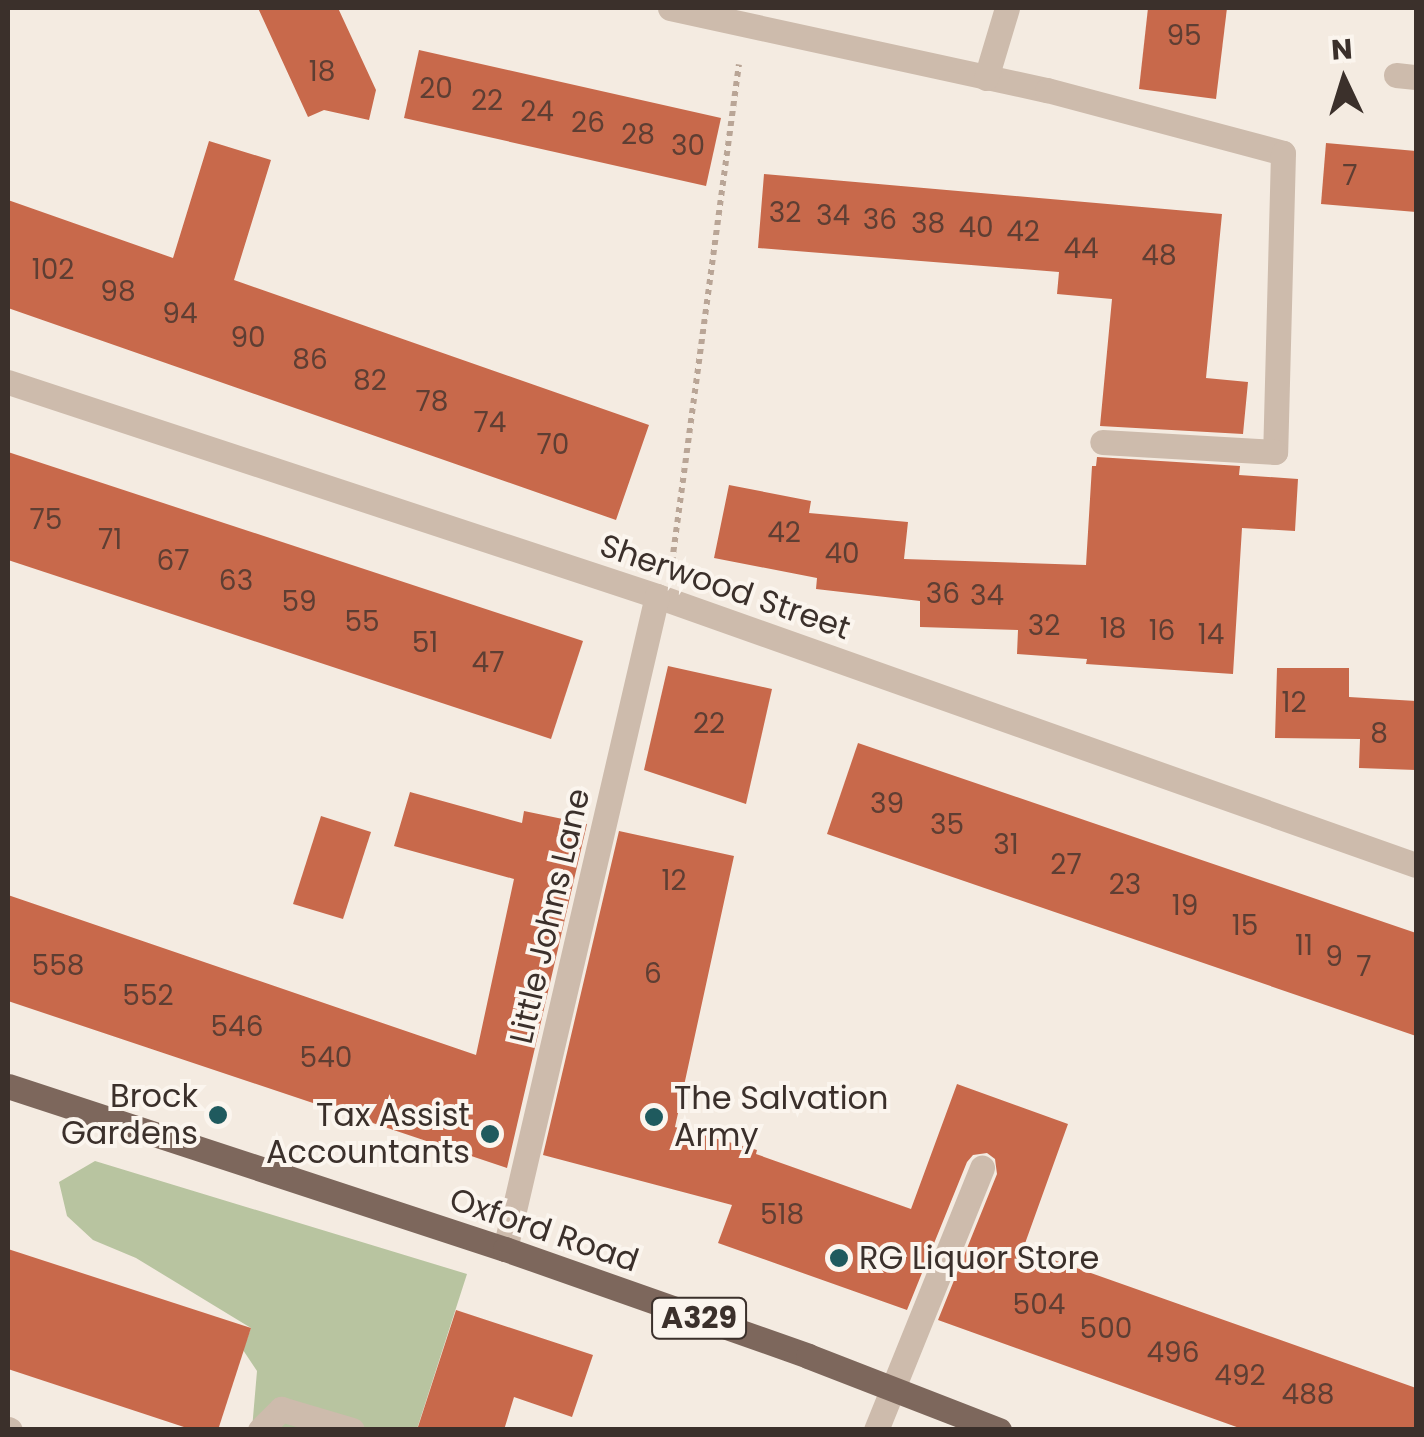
<!DOCTYPE html>
<style>
body{margin:0}
#map{position:relative;width:1424px;height:1437px;overflow:hidden;background:#f4ebe1;font-family:Poppins,sans-serif}
div>[style]{position:absolute}
[style*='--x']{left:calc(var(--x)*1px);top:calc(var(--y)*1px);width:calc(var(--w)*1px);rotate:calc(var(--a)*1deg)}
.green>*{inset:0;background:#b8c4a0}
.building>*{inset:0;background:#c8694b}
.path>*{height:6px;margin-top:-3px;transform-origin:0;background:repeating-linear-gradient(90deg,#b9a596 0 5px,transparent 0 10px)}
.minor>*{height:25px;margin:-12.5px;padding:0 12.5px;transform-origin:12.5px;border-radius:12.5px;background:#cdbbac}
.major>*{height:25px;margin:-12.5px;padding:0 12.5px;transform-origin:12.5px;border-radius:12.5px;background:#7d675c}
.dots>*{width:28px;height:28px;translate:-50% -50%;box-sizing:border-box;border:5px solid #fbf5ee;border-radius:50%}
span{translate:-50% -50%;white-space:nowrap;text-align:center;line-height:1.15;-webkit-text-stroke:8px #fbf5ee;paint-order:stroke}
.number-label{font-size:28px;color:#5e3e33}
.number-label span{-webkit-text-stroke-width:0}
.shield-label span{padding:2px 8px;background:#fbf5ee;border:2px solid;border-radius:8px;-webkit-text-stroke-width:0}
.shield-label{font-size:30px;color:#3b302b;font-weight:700}
.street-label{font-size:32px;color:#3b302b}
.poi-label{font-size:32px;color:#3b302b}
.right{translate:-100% -50%;text-align:right}
.left{translate:0 -50%;text-align:left}
.frame{position:absolute;inset:0;border:10px solid #3b302b;pointer-events:none}
.north{position:absolute;left:1294px;top:30px;width:100px;height:100px;-webkit-text-stroke:8px #fbf5ee;paint-order:stroke;rotate:356deg;font-size:28px;font-weight:700;line-height:40px;text-align:center;color:#3b302b}
.north::after{content:'';display:block;margin:auto;width:35px;height:45px;background:#3b302b;clip-path:polygon(50% 0,100% 100%,50% 72%,0 100%)}
</style>
<div id="map">
<div class="green">
<div style="clip-path:polygon(95px 1161px,467px 1274px,417px 1429px,252px 1429px,257px 1371px,243px 1350px,251px 1328px,136px 1258px,93px 1240px,67px 1216px,59px 1182px)"></div>
</div>
<div class="building">
<div style="clip-path:polygon(258px 8px,338px 8px,376px 90px,369px 120px,324px 110px,308px 117px)"></div>
<div style="clip-path:polygon(1148px 8px,1227px 8px,1216px 99px,1139px 89px)"></div>
<div style="clip-path:polygon(419px 50px,721px 118px,706px 186px,404px 118px)"></div>
<div style="clip-path:polygon(209px 141px,271px 160px,234px 280px,649px 425px,616px 520px,8px 308px,8px 200px,173px 258px)"></div>
<div style="clip-path:polygon(1326px 143px,1416px 151px,1416px 212px,1321px 204px)"></div>
<div style="clip-path:polygon(764px 174px,1222px 214px,1206px 378px,1248px 382px,1243px 434px,1100px 426px,1112px 299px,1057px 294px,1059px 272px,758px 248px)"></div>
<div style="clip-path:polygon(8px 452px,583px 641px,551px 739px,8px 560px)"></div>
<div style="clip-path:polygon(1097px 457px,1240px 466px,1239px 475px,1298px 479px,1295px 531px,1242px 528px,1233px 674px,1086px 664px,1087px 659px,1017px 654px,1018px 630px,920px 627px,920px 601px,816px 589px,817px 578px,714px 558px,729px 485px,811px 501px,809px 513px,908px 522px,904px 559px,1086px 565px,1092px 466px,1096px 466px)"></div>
<div style="clip-path:polygon(668px 666px,772px 689px,746px 804px,644px 770px)"></div>
<div style="clip-path:polygon(1277px 668px,1349px 668px,1349px 697px,1416px 701px,1416px 770px,1359px 768px,1360px 739px,1275px 738px)"></div>
<div style="clip-path:polygon(858px 743px,1416px 933px,1416px 1036px,827px 834px)"></div>
<div style="clip-path:polygon(410px 792px,522px 823px,524px 811px,587px 824px,507px 1168px,8px 1001px,8px 895px,476px 1055px,514px 879px,394px 846px)"></div>
<div style="clip-path:polygon(321px 816px,371px 832px,343px 919px,293px 904px)"></div>
<div style="clip-path:polygon(619px 831px,734px 856px,675px 1127px,757px 1150px,756px 1154px,911px 1209px,957px 1084px,1068px 1124px,1023px 1249px,1416px 1388px,1416px 1430px,1245px 1430px,938px 1320px,997px 1174px,995px 1159px,987px 1153px,973px 1155px,967px 1162px,907px 1310px,718px 1243px,732px 1205px,543px 1155px)"></div>
<div style="clip-path:polygon(8px 1249px,251px 1328px,218px 1430px,193px 1430px,8px 1369px)"></div>
<div style="clip-path:polygon(456px 1310px,593px 1355px,572px 1417px,514px 1397px,504px 1430px,417px 1430px)"></div>
</div>
<div class="path">
<div style="--x:672;--y:562;--w:502;--a:-82.34"></div>
</div>
<div class="minor">
<div style="--x:670;--y:8;--w:386;--a:12.3"></div>
<div style="--x:1047;--y:90;--w:244;--a:14.9"></div>
<div style="--x:1283;--y:153;--w:299;--a:91.5"></div>
<div style="--x:1275;--y:452;--w:173;--a:-176.7"></div>
<div style="--x:1396;--y:75;--w:20;--a:6"></div>
<div style="--x:986;--y:78;--w:73;--a:-73.3"></div>
<div style="--x:8;--y:382;--w:683;--a:18.25"></div>
<div style="--x:657;--y:596;--w:805;--a:19.52"></div>
<div style="--x:505;--y:1249;--w:670;--a:-76.9"></div>
<div style="--x:8;--y:1429;--w:2;--a:27"></div>
<div style="--x:260;--y:1430;--w:30;--a:-45"></div>
<div style="--x:281;--y:1409;--w:74;--a:16.5"></div>
<div style="--x:876;--y:1430;--w:283;--a:-68"></div>
</div>
<div class="major">
<div style="--x:8;--y:1086;--w:523;--a:18.16"></div>
<div style="--x:505;--y:1249;--w:321;--a:19.4"></div>
<div style="--x:808;--y:1356;--w:205;--a:21.2"></div>
</div>
<div class="dots">
<div style="left:218px;top:1115px;background:#1f5a5e"></div>
<div style="left:654px;top:1117px;background:#1f5a5e"></div>
<div style="left:490px;top:1134px;background:#1f5a5e"></div>
<div style="left:839px;top:1258px;background:#1f5a5e"></div>
</div>
<div class="number-label">
<span style="left:1184px;top:36px">95</span>
<span style="left:322px;top:72px">18</span>
<span style="left:436px;top:89px">20</span>
<span style="left:487px;top:101px">22</span>
<span style="left:537px;top:112px">24</span>
<span style="left:588px;top:123px">26</span>
<span style="left:638px;top:135px">28</span>
<span style="left:688px;top:146px">30</span>
<span style="left:1350px;top:176px">7</span>
<span style="left:785px;top:213px">32</span>
<span style="left:833px;top:216px">34</span>
<span style="left:880px;top:220px">36</span>
<span style="left:928px;top:224px">38</span>
<span style="left:976px;top:228px">40</span>
<span style="left:1023px;top:232px">42</span>
<span style="left:1081px;top:249px">44</span>
<span style="left:1159px;top:256px">48</span>
<span style="left:53px;top:270px">102</span>
<span style="left:118px;top:292px">98</span>
<span style="left:180px;top:314px">94</span>
<span style="left:248px;top:338px">90</span>
<span style="left:310px;top:360px">86</span>
<span style="left:370px;top:381px">82</span>
<span style="left:432px;top:402px">78</span>
<span style="left:490px;top:423px">74</span>
<span style="left:553px;top:445px">70</span>
<span style="left:46px;top:520px">75</span>
<span style="left:784px;top:533px">42</span>
<span style="left:110px;top:540px">71</span>
<span style="left:842px;top:554px">40</span>
<span style="left:173px;top:561px">67</span>
<span style="left:236px;top:581px">63</span>
<span style="left:943px;top:594px">36</span>
<span style="left:987px;top:596px">34</span>
<span style="left:299px;top:602px">59</span>
<span style="left:362px;top:622px">55</span>
<span style="left:1044px;top:626px">32</span>
<span style="left:1113px;top:629px">18</span>
<span style="left:1162px;top:631px">16</span>
<span style="left:1211px;top:635px">14</span>
<span style="left:425px;top:643px">51</span>
<span style="left:488px;top:663px">47</span>
<span style="left:1294px;top:703px">12</span>
<span style="left:709px;top:724px">22</span>
<span style="left:1379px;top:734px">8</span>
<span style="left:887px;top:804px">39</span>
<span style="left:947px;top:825px">35</span>
<span style="left:1006px;top:845px">31</span>
<span style="left:1066px;top:865px">27</span>
<span style="left:674px;top:881px">12</span>
<span style="left:1125px;top:885px">23</span>
<span style="left:1185px;top:906px">19</span>
<span style="left:1245px;top:926px">15</span>
<span style="left:1304px;top:946px">11</span>
<span style="left:1334px;top:957px">9</span>
<span style="left:58px;top:966px">558</span>
<span style="left:1364px;top:967px">7</span>
<span style="left:653px;top:974px">6</span>
<span style="left:148px;top:996px">552</span>
<span style="left:237px;top:1027px">546</span>
<span style="left:326px;top:1058px">540</span>
<span style="left:782px;top:1215px">518</span>
<span style="left:1039px;top:1305px">504</span>
<span style="left:1106px;top:1329px">500</span>
<span style="left:1173px;top:1353px">496</span>
<span style="left:1240px;top:1376px">492</span>
<span style="left:1308px;top:1395px">488</span>
</div>
<div class="shield-label">
<span style="left:699px;top:1318px">A329</span>
</div>
<div class="street-label">
<span style="left:725px;top:587px;rotate:19deg">Sherwood Street</span>
<span style="left:550px;top:916px;rotate:-77deg">Little Johns Lane</span>
<span style="left:544px;top:1230px;rotate:19deg">Oxford Road</span>
</div>
<div class="poi-label">
<span class="right" style="left:198px;top:1115px">Brock<br>Gardens</span>
<span class="left" style="left:674px;top:1117px">The Salvation<br>Army</span>
<span class="right" style="left:470px;top:1134px">Tax Assist<br>Accountants</span>
<span class="left" style="left:859px;top:1258px">RG Liquor Store</span>
</div>
<div class="frame"></div>
<div class="north">N</div>
</div>
